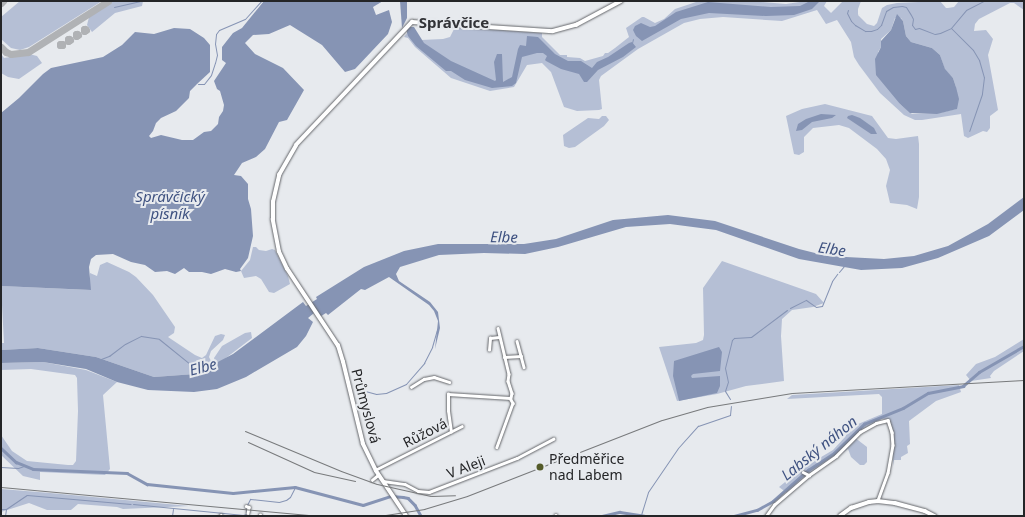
<!DOCTYPE html>
<meta charset="utf-8">
<style>
body{margin:0}
#map{position:relative;width:1025px;height:517px;overflow:hidden;background:#e7eaee;font-family:"Noto Sans",sans-serif}
div>[style]{position:absolute}
[style*='--x']{left:calc(var(--x)*1px);top:calc(var(--y)*1px);width:calc(var(--w)*1px);rotate:calc(var(--a)*1deg)}
.green>*{inset:0;background:#b5bfd5}
.water>*{inset:0;background:#8694b4}
.stream>*{height:1px;margin:-0.5px;padding:0 0.5px;transform-origin:0.5px;border-radius:0.5px;background:#8694b4}
.canal>*{height:2.5px;margin:-1.25px;padding:0 1.25px;transform-origin:1.25px;border-radius:1.25px;background:#8694b4}
.taxiway>*{height:7px;margin:-3.5px;padding:0 3.5px;transform-origin:3.5px;border-radius:3.5px;background:#b0b2b5}
.roads{filter:drop-shadow(0 0 1px #64666a) drop-shadow(0 0 1px #64666a)}
.street>*{height:2.5px;margin:-1.25px;padding:0 1.25px;transform-origin:1.25px;border-radius:1.25px;background:#fff}
.secondary>*{height:3.5px;margin:-1.75px;padding:0 1.75px;transform-origin:1.75px;border-radius:1.75px;background:#fff}
.rail>*{height:1px;margin:-0.5px;padding:0 0.5px;transform-origin:0.5px;border-radius:0.5px;background:#787a7c}
.dots>*{width:11px;height:11px;translate:-50% -50%;box-sizing:border-box;border:2px solid #e7eaee;border-radius:50%}
span{translate:-50% -50%;white-space:nowrap;text-align:center;line-height:1.15;-webkit-text-stroke:4px #e7eaee;paint-order:stroke}
.street-label{font-size:14px;color:#242527}
.poi-label{font-size:14px;color:#242527}
.left{translate:0 -50%;text-align:left}
.neighbourhood-label{font-size:15px;color:#323337;font-weight:700}
.water-label{font-size:15px;color:#3f5281;font-style:italic}
.frame{position:absolute;inset:0;border:2px solid #242527;pointer-events:none}
</style>
<div id="map">
<div class="green">
<div style="clip-path:polygon(20px 1px,102px 1px,29px 47px,20px 50px,11px 48px,1px 39px,1px 17px)"></div>
<div style="clip-path:polygon(114px 1px,143px 1px,142px 6px,115px 13px,92px 32px,87px 25px,89px 17px)"></div>
<div style="clip-path:polygon(evenodd,699px 1px,749px 1px,786px 4px,806px 1px,827px 1px,824px 6px,831px 13px,843px 1px,861px 1px,858px 9px,858px 15px,867px 24px,874px 26px,877px 23px,882px 8px,887px 5px,897px 3px,940px 1px,946px 8px,948px 8px,954px 7px,959px 1px,1024px 1px,1024px 10px,1014px 3px,1010px 3px,979px 19px,975px 24px,974px 31px,986px 30px,993px 39px,988px 55px,998px 110px,990px 116px,990px 128px,987px 132px,983px 131px,968px 138px,964px 136px,961px 114px,922px 120px,915px 120px,904px 115px,880px 93px,859px 65px,854px 57px,851px 42px,839px 23px,837px 20px,826px 24px,817px 10px,782px 21px,723px 17px,700px 19px,684px 23px,638px 49px,601px 76px,599px 80px,602px 109px,599px 110px,577px 111px,564px 107px,551px 72px,542px 63px,527px 65px,514px 87px,490px 91px,451px 78px,415px 47px,408px 38px,404px 37px,411px 28px,421px 40px,443px 39px,450px 37px,455px 27px,542px 33px,542px 37px,560px 55px,567px 55px,567px 57px,580px 58px,585px 61px,603px 56px,605px 53px,608px 53px,615px 48px,629px 37px,626px 28px,642px 17px,644px 17px,655px 23px,664px 19px,675px 9px,699px 1px,895px 18px,901px 18px,903px 21px,906px 36px,911px 42px,932px 48px,940px 55px,945px 70px,953px 78px,956px 87px,956px 109px,939px 113px,912px 114px,900px 104px,878px 52px,881px 47px,881px 39px,891px 30px,895px 18px)"></div>
<div style="clip-path:polygon(1px 54px,4px 58px,29px 54px,37px 56px,42px 63px,19px 79px,8px 77px,1px 73px)"></div>
<div style="clip-path:polygon(825px 104px,872px 116px,888px 138px,896px 139px,918px 136px,919px 144px,919px 197px,917px 209px,907px 205px,890px 203px,886px 186px,890px 170px,886px 159px,877px 149px,849px 128px,839px 125px,813px 128px,804px 137px,804px 152px,799px 155px,794px 154px,786px 116px,802px 109px)"></div>
<div style="clip-path:polygon(602px 116px,606px 116px,609px 120px,604px 126px,575px 147px,569px 148px,564px 146px,563px 135px,588px 118px,599px 119px)"></div>
<div style="clip-path:polygon(253px 247px,256px 247px,259px 250px,266px 251px,272px 249px,275px 250px,288px 276px,290px 284px,274px 293px,269px 292px,261px 279px,256px 276px,244px 278px,241px 271px,250px 260px)"></div>
<div style="clip-path:polygon(722px 261px,816px 294px,824px 303px,813px 307px,792px 310px,782px 319px,781px 336px,784px 381px,746px 386px,717px 394px,677px 401px,659px 347px,696px 343px,703px 340px,704px 335px,703px 288px)"></div>
<div style="clip-path:polygon(107px 262px,129px 272px,136px 277px,153px 295px,175px 327px,174px 333px,168px 337px,195px 355px,202px 358px,206px 355px,215px 336px,221px 334px,225px 335px,223px 340px,211px 351px,209px 357px,211px 361px,215px 361px,214px 358px,222px 346px,245px 333px,251px 332px,252px 338px,222px 361px,195px 374px,154px 377px,96px 357px,38px 348px,1px 350px,1px 343px,4px 343px,1px 286px,90px 290px,90px 273px,97px 276px,100px 265px)"></div>
<div style="clip-path:polygon(1024px 339px,1024px 351px,994px 371px,990px 376px,991px 378px,971px 381px,966px 375px,976px 364px,995px 357px)"></div>
<div style="clip-path:polygon(43px 362px,86px 370px,117px 382px,103px 395px,110px 469px,105px 475px,40px 472px,40px 480px,23px 476px,1px 455px,1px 435px,12px 451px,27px 461px,68px 465px,73px 465px,76px 461px,78px 411px,77px 378px,75px 375px,31px 369px,1px 370px,1px 363px)"></div>
<div style="clip-path:polygon(959px 385px,961px 392px,936px 401px,909px 421px,910px 444px,907px 446px,908px 453px,901px 457px,901px 460px,894px 460px,893px 466px,893px 432px,889px 419px,882px 419px,867px 427px,854px 437px,867px 447px,867px 462px,864px 465px,860px 465px,851px 457px,848px 449px,787px 493px,779px 487px,801px 469px,833px 450px,845px 437px,851px 427px,882px 414px,882px 397px,879px 394px,787px 399px,792px 395px)"></div>
<div style="clip-path:polygon(1px 489px,50px 493px,189px 506px,123px 509px,117px 507px,78px 504px,71px 510px,47px 510px,29px 503px,1px 512px)"></div>
</div>
<div class="water">
<div style="clip-path:polygon(264px 1px,383px 1px,373px 7px,376px 15px,389px 10px,392px 22px,388px 34px,355px 69px,345px 72px,322px 45px,290px 25px,269px 34px,253px 35px,245px 43px,255px 54px,283px 68px,304px 90px,287px 120px,279px 122px,265px 149px,256px 157px,242px 163px,234px 175px,241px 176px,248px 184px,248px 199px,251px 209px,253px 236px,248px 258px,240px 269px,241px 271px,236px 272px,225px 269px,211px 274px,202px 272px,189px 272px,184px 268px,175px 274px,167px 271px,155px 272px,145px 265px,131px 262px,113px 254px,96px 255px,91px 259px,89px 267px,91px 290px,1px 286px,1px 113px,19px 98px,43px 74px,51px 68px,103px 57px,122px 45px,135px 32px,154px 34px,174px 28px,190px 29px,204px 38px,210px 45px,210px 72px,197px 84px,190px 91px,189px 98px,176px 111px,161px 118px,156px 123px,153px 131px,149px 136px,151px 138px,161px 135px,182px 140px,193px 140px,204px 132px,211px 131px,218px 124px,219px 117px,223px 111px,224px 105px,220px 91px,217px 89px,214px 81px,226px 63px,222px 60px,222px 47px,233px 33px,242px 28px)"></div>
<div style="clip-path:polygon(400px 1px,407px 1px,407px 18px,402px 28px)"></div>
<div style="clip-path:polygon(810px 1px,820px 1px,812px 9px,794px 15px,766px 16px,709px 13px,681px 19px,642px 41px,636px 36px,633px 30px,635px 26px,641px 23px,650px 27px,655px 26px,676px 12px,708px 2px,771px 7px,800px 6px)"></div>
<div style="clip-path:polygon(897px 14px,903px 21px,906px 36px,911px 42px,932px 48px,940px 55px,945px 69px,953px 78px,956px 87px,959px 99px,957px 109px,937px 114px,910px 113px,900px 104px,876px 75px,875px 59px,881px 47px,881px 41px,891px 30px)"></div>
<div style="clip-path:polygon(410px 27px,414px 27px,424px 43px,451px 61px,495px 81px,496px 80px,494px 62px,497px 54px,502px 54px,503px 82px,512px 77px,518px 49px,520px 45px,526px 46px,527px 36px,538px 37px,555px 54px,568px 61px,581px 61px,592px 68px,597px 62px,608px 57px,629px 43px,632px 42px,636px 47px,623px 57px,598px 70px,587px 82px,584px 82px,579px 74px,561px 69px,546px 61px,545px 60px,547px 56px,543px 53px,537px 53px,522px 57px,516px 83px,512px 86px,492px 88px,465px 80px,451px 71px,446px 71px,416px 46px,408px 36px,406px 29px)"></div>
<div style="clip-path:polygon(821px 114px,836px 115px,832px 118px,812px 122px,802px 130px,796px 131px,798px 124px,806px 119px)"></div>
<div style="clip-path:polygon(852px 115px,860px 118px,874px 128px,877px 134px,871px 134px,847px 118px,848px 116px)"></div>
<div style="clip-path:polygon(1024px 197px,1024px 210px,989px 236px,938px 258px,902px 268px,861px 270px,799px 259px,716px 230px,670px 224px,626px 227px,558px 247px,525px 254px,484px 253px,439px 255px,400px 267px,396px 274px,399px 281px,430px 302px,438px 312px,440px 328px,435px 349px,438px 321px,434px 311px,429px 305px,389px 277px,365px 290px,361px 289px,328px 315px,326px 313px,318px 318px,314px 313px,308px 318px,313px 322px,306px 336px,297px 347px,246px 377px,217px 389px,194px 392px,148px 390px,117px 382px,86px 369px,43px 362px,1px 363px,1px 350px,38px 348px,96px 357px,154px 377px,195px 374px,233px 354px,303px 302px,306px 306px,317px 299px,316px 297px,364px 267px,404px 251px,438px 244px,524px 244px,556px 239px,613px 220px,668px 215px,715px 221px,799px 249px,827px 256px,884px 259px,914px 256px,948px 246px,988px 224px)"></div>
<div style="clip-path:polygon(719px 347px,722px 352px,720px 371px,693px 374px,691px 376px,692px 378px,720px 376px,720px 386px,717px 393px,679px 401px,673px 376px,674px 361px)"></div>
</div>
<div class="stream">
<div style="--x:114;--y:7;--w:26;--a:-13"></div>
<div style="--x:848;--y:10;--w:3;--a:108"></div>
<div style="--x:847;--y:13;--w:9;--a:63"></div>
<div style="--x:851;--y:21;--w:6;--a:45"></div>
<div style="--x:855;--y:25;--w:12;--a:31"></div>
<div style="--x:865;--y:31;--w:6;--a:0"></div>
<div style="--x:871;--y:31;--w:6;--a:-18"></div>
<div style="--x:877;--y:29;--w:6;--a:-45"></div>
<div style="--x:881;--y:25;--w:15;--a:-70"></div>
<div style="--x:886;--y:11;--w:8;--a:-30"></div>
<div style="--x:893;--y:7;--w:9;--a:-6"></div>
<div style="--x:902;--y:6;--w:4;--a:14"></div>
<div style="--x:906;--y:7;--w:9;--a:58"></div>
<div style="--x:911;--y:15;--w:4;--a:63"></div>
<div style="--x:913;--y:19;--w:6;--a:99"></div>
<div style="--x:912;--y:25;--w:5;--a:53"></div>
<div style="--x:915;--y:29;--w:4;--a:-14"></div>
<div style="--x:919;--y:28;--w:17;--a:21"></div>
<div style="--x:935;--y:34;--w:5;--a:-11"></div>
<div style="--x:940;--y:33;--w:12;--a:-24"></div>
<div style="--x:951;--y:28;--w:23;--a:-50"></div>
<div style="--x:966;--y:10;--w:20;--a:-27"></div>
<div style="--x:951;--y:28;--w:31;--a:45"></div>
<div style="--x:973;--y:50;--w:12;--a:59"></div>
<div style="--x:979;--y:60;--w:18;--a:74"></div>
<div style="--x:984;--y:77;--w:17;--a:97"></div>
<div style="--x:982;--y:94;--w:39;--a:109"></div>
<div style="--x:632;--y:43;--w:4;--a:-76"></div>
<div style="--x:198;--y:84;--w:6;--a:0"></div>
<div style="--x:204;--y:84;--w:11;--a:-52"></div>
<div style="--x:211;--y:75;--w:13;--a:-72"></div>
<div style="--x:215;--y:63;--w:8;--a:-76"></div>
<div style="--x:217;--y:55;--w:11;--a:-100"></div>
<div style="--x:215;--y:44;--w:10;--a:-84"></div>
<div style="--x:216;--y:34;--w:5;--a:-53"></div>
<div style="--x:219;--y:30;--w:28;--a:-23"></div>
<div style="--x:245;--y:19;--w:24;--a:-48"></div>
<div style="--x:839;--y:272;--w:8;--a:-50"></div>
<div style="--x:790;--y:308;--w:18;--a:-27"></div>
<div style="--x:806;--y:300;--w:12;--a:35"></div>
<div style="--x:816;--y:307;--w:6;--a:-9"></div>
<div style="--x:822;--y:306;--w:27;--a:-68"></div>
<div style="--x:832;--y:281;--w:9;--a:-54"></div>
<div style="--x:101;--y:359;--w:9;--a:-21"></div>
<div style="--x:109;--y:356;--w:20;--a:-37"></div>
<div style="--x:125;--y:344;--w:18;--a:-27"></div>
<div style="--x:141;--y:336;--w:18;--a:9"></div>
<div style="--x:159;--y:339;--w:38;--a:39"></div>
<div style="--x:189;--y:363;--w:18;--a:19"></div>
<div style="--x:354;--y:388;--w:23;--a:15"></div>
<div style="--x:376;--y:394;--w:10;--a:-6"></div>
<div style="--x:386;--y:393;--w:22;--a:-24"></div>
<div style="--x:406;--y:384;--w:28;--a:-49"></div>
<div style="--x:424;--y:363;--w:18;--a:-63"></div>
<div style="--x:432;--y:347;--w:19;--a:-74"></div>
<div style="--x:730;--y:399;--w:9;--a:-122"></div>
<div style="--x:725;--y:391;--w:9;--a:-72"></div>
<div style="--x:728;--y:382;--w:14;--a:-102"></div>
<div style="--x:725;--y:368;--w:29;--a:-76"></div>
<div style="--x:732;--y:340;--w:3;--a:-45"></div>
<div style="--x:734;--y:338;--w:17;--a:-3"></div>
<div style="--x:751;--y:337;--w:45;--a:-36.9"></div>
<div style="--x:1;--y:467;--w:17;--a:3"></div>
<div style="--x:18;--y:468;--w:6;--a:-18"></div>
<div style="--x:133;--y:504;--w:111;--a:5.7"></div>
<div style="--x:243;--y:515;--w:3;--a:-18"></div>
<div style="--x:246;--y:514;--w:6;--a:-90"></div>
<div style="--x:247;--y:505;--w:7;--a:-63"></div>
<div style="--x:250;--y:499;--w:29;--a:6"></div>
<div style="--x:279;--y:502;--w:7;--a:-16"></div>
<div style="--x:286;--y:500;--w:5;--a:-37"></div>
<div style="--x:290;--y:497;--w:11;--a:-63"></div>
<div style="--x:1;--y:509;--w:5;--a:0"></div>
<div style="--x:6;--y:509;--w:25;--a:-34"></div>
<div style="--x:27;--y:495;--w:104;--a:4.9"></div>
<div style="--x:641;--y:515;--w:24;--a:-73"></div>
<div style="--x:648;--y:492;--w:53;--a:-55.7"></div>
<div style="--x:678;--y:448;--w:30;--a:-48"></div>
<div style="--x:698;--y:426;--w:34;--a:-19"></div>
<div style="--x:730;--y:415;--w:9;--a:-84"></div>
<div style="--x:5;--y:516;--w:7;--a:-82"></div>
<div style="--x:172;--y:516;--w:7;--a:-82"></div>
</div>
<div class="canal">
<div style="--x:1;--y:448;--w:21;--a:43"></div>
<div style="--x:16;--y:462;--w:18;--a:22"></div>
<div style="--x:33;--y:469;--w:94;--a:2.4"></div>
<div style="--x:127;--y:473;--w:23;--a:29"></div>
<div style="--x:147;--y:484;--w:86;--a:6"></div>
<div style="--x:233;--y:493;--w:62;--a:-5.5"></div>
<div style="--x:295;--y:487;--w:70;--a:14.8"></div>
<div style="--x:363;--y:505;--w:29;--a:-18"></div>
<div style="--x:391;--y:496;--w:12;--a:5"></div>
<div style="--x:403;--y:497;--w:5;--a:11"></div>
<div style="--x:408;--y:498;--w:10;--a:45"></div>
<div style="--x:415;--y:505;--w:13;--a:61"></div>
<div style="--x:602;--y:516;--w:18;--a:-13"></div>
<div style="--x:620;--y:512;--w:24;--a:9"></div>
<div style="--x:734;--y:516;--w:24;--a:-15"></div>
<div style="--x:757;--y:510;--w:18;--a:-29"></div>
<div style="--x:773;--y:501;--w:47;--a:-41.5"></div>
<div style="--x:808;--y:470;--w:31;--a:-33"></div>
<div style="--x:834;--y:453;--w:42;--a:-44"></div>
<div style="--x:864;--y:424;--w:42;--a:-22.3"></div>
<div style="--x:903;--y:408;--w:29;--a:-31"></div>
<div style="--x:928;--y:393;--w:36;--a:-11"></div>
<div style="--x:963;--y:386;--w:21;--a:-41"></div>
<div style="--x:979;--y:372;--w:52;--a:-30"></div>
</div>
<div class="taxiway">
<div style="--x:1;--y:3;--w:3;--a:-45"></div>
<div style="--x:85;--y:29;--w:1;--a:45"></div>
<div style="--x:86;--y:30;--w:2;--a:153"></div>
<div style="--x:84;--y:31;--w:2;--a:-90"></div>
<div style="--x:84;--y:29;--w:1;--a:0"></div>
<div style="--x:77;--y:34;--w:1;--a:45"></div>
<div style="--x:78;--y:35;--w:2;--a:153"></div>
<div style="--x:76;--y:36;--w:2;--a:-90"></div>
<div style="--x:76;--y:34;--w:1;--a:0"></div>
<div style="--x:69;--y:39;--w:1;--a:45"></div>
<div style="--x:70;--y:40;--w:2;--a:153"></div>
<div style="--x:68;--y:41;--w:2;--a:-90"></div>
<div style="--x:68;--y:39;--w:1;--a:0"></div>
<div style="--x:60;--y:44;--w:2;--a:0"></div>
<div style="--x:62;--y:44;--w:1;--a:90"></div>
<div style="--x:62;--y:45;--w:2;--a:180"></div>
<div style="--x:60;--y:45;--w:1;--a:-90"></div>
<div style="--x:1;--y:47;--w:7;--a:45"></div>
<div style="--x:6;--y:52;--w:5;--a:22"></div>
<div style="--x:11;--y:54;--w:17;--a:-7"></div>
<div style="--x:28;--y:52;--w:95;--a:-32.5"></div>
</div>
<div class="roads">
<div class="street">
<div style="--x:498;--y:328;--w:47;--a:76.6"></div>
<div style="--x:509;--y:374;--w:7;--a:98"></div>
<div style="--x:508;--y:381;--w:13;--a:72"></div>
<div style="--x:512;--y:393;--w:5;--a:101"></div>
<div style="--x:517;--y:341;--w:27;--a:75"></div>
<div style="--x:489;--y:350;--w:12;--a:-85"></div>
<div style="--x:490;--y:338;--w:9;--a:-6"></div>
<div style="--x:504;--y:357;--w:17;--a:-3"></div>
<div style="--x:411;--y:387;--w:15;--a:-32"></div>
<div style="--x:424;--y:379;--w:10;--a:-11"></div>
<div style="--x:434;--y:377;--w:16;--a:18"></div>
<div style="--x:451;--y:432;--w:21;--a:-98"></div>
<div style="--x:448;--y:411;--w:17;--a:-90"></div>
<div style="--x:448;--y:394;--w:62;--a:3.7"></div>
<div style="--x:510;--y:398;--w:6;--a:59"></div>
<div style="--x:513;--y:403;--w:47;--a:110"></div>
<div style="--x:375;--y:470;--w:97;--a:-26.8"></div>
<div style="--x:803;--y:472;--w:7;--a:27"></div>
<div style="--x:372;--y:480;--w:8;--a:-40"></div>
<div style="--x:383;--y:481;--w:22;--a:8"></div>
<div style="--x:405;--y:484;--w:15;--a:28"></div>
<div style="--x:418;--y:491;--w:11;--a:5"></div>
<div style="--x:429;--y:492;--w:94;--a:-21.1"></div>
<div style="--x:517;--y:458;--w:41;--a:-27.8"></div>
<div style="--x:246;--y:506;--w:3;--a:18"></div>
<div style="--x:249;--y:507;--w:6;--a:99"></div>
<div style="--x:556;--y:515;--w:1;--a:90"></div>
<div style="--x:220;--y:516;--w:1;--a:-45"></div>
<div style="--x:260;--y:516;--w:1;--a:-90"></div>
<div style="--x:766;--y:516;--w:14;--a:-54"></div>
<div style="--x:774;--y:505;--w:46;--a:-40.6"></div>
<div style="--x:809;--y:475;--w:33;--a:-35"></div>
<div style="--x:836;--y:456;--w:34;--a:-45"></div>
<div style="--x:860;--y:432;--w:18;--a:-29"></div>
<div style="--x:876;--y:423;--w:12;--a:-14"></div>
<div style="--x:888;--y:420;--w:13;--a:72"></div>
<div style="--x:892;--y:432;--w:13;--a:86"></div>
<div style="--x:893;--y:445;--w:28;--a:100"></div>
<div style="--x:888;--y:473;--w:30;--a:110"></div>
</div>
<div class="secondary">
<div style="--x:406;--y:516;--w:54;--a:-123.7"></div>
<div style="--x:376;--y:471;--w:30;--a:-116"></div>
<div style="--x:363;--y:444;--w:84;--a:-103.7"></div>
<div style="--x:343;--y:362;--w:17;--a:-107"></div>
<div style="--x:338;--y:346;--w:92;--a:-123.5"></div>
<div style="--x:287;--y:269;--w:19;--a:-115"></div>
<div style="--x:279;--y:252;--w:33;--a:-101"></div>
<div style="--x:273;--y:220;--w:18;--a:-90"></div>
<div style="--x:273;--y:202;--w:28;--a:-77"></div>
<div style="--x:279;--y:175;--w:34;--a:-60"></div>
<div style="--x:296;--y:145;--w:169;--a:-46.7"></div>
<div style="--x:412;--y:22;--w:141;--a:3.7"></div>
<div style="--x:553;--y:31;--w:24;--a:-15"></div>
<div style="--x:576;--y:25;--w:51;--a:-28.1"></div>
<div style="--x:840;--y:516;--w:14;--a:-36"></div>
<div style="--x:851;--y:508;--w:19;--a:-18"></div>
<div style="--x:869;--y:502;--w:9;--a:-6"></div>
<div style="--x:878;--y:501;--w:17;--a:7"></div>
<div style="--x:895;--y:503;--w:31;--a:15"></div>
<div style="--x:925;--y:511;--w:11;--a:27"></div>
</div>
</div>
<div class="rail">
<div style="--x:245;--y:431;--w:104;--a:22.6"></div>
<div style="--x:341;--y:471;--w:38;--a:20"></div>
<div style="--x:377;--y:484;--w:55;--a:12.5"></div>
<div style="--x:431;--y:496;--w:24;--a:-2"></div>
<div style="--x:248;--y:442;--w:72;--a:24.4"></div>
<div style="--x:314;--y:472;--w:42;--a:12.4"></div>
<div style="--x:1;--y:487;--w:317;--a:5.2"></div>
<div style="--x:379;--y:516;--w:46;--a:-8.8"></div>
<div style="--x:424;--y:509;--w:45;--a:-16.8"></div>
<div style="--x:467;--y:496;--w:209;--a:-21.3"></div>
<div style="--x:662;--y:420;--w:47;--a:-16.1"></div>
<div style="--x:707;--y:407;--w:86;--a:-9.4"></div>
<div style="--x:792;--y:393;--w:232;--a:-3.2"></div>
</div>
<div class="dots">
<div style="left:540px;top:467px;background:#545b29"></div>
</div>
<div class="street-label">
<span style="left:366px;top:406px;rotate:75deg">Průmyslová</span>
<span style="left:425px;top:433px;rotate:-27deg">Růžová</span>
<span style="left:466px;top:467px;rotate:-21deg">V Aleji</span>
</div>
<div class="poi-label">
<span class="left" style="left:549px;top:467px">Předměřice<br>nad Labem</span>
</div>
<div class="neighbourhood-label">
<span style="left:454px;top:23px">Správčice</span>
</div>
<div class="water-label">
<span style="left:170px;top:205px">Správčický<br>písník</span>
<span style="left:504px;top:237px;rotate:1deg">Elbe</span>
<span style="left:832px;top:249px;rotate:9deg">Elbe</span>
<span style="left:203px;top:367px;rotate:-15deg">Elbe</span>
<span style="left:819px;top:448px;rotate:-39deg">Labský náhon</span>
</div>
<div class="frame"></div>
</div>
